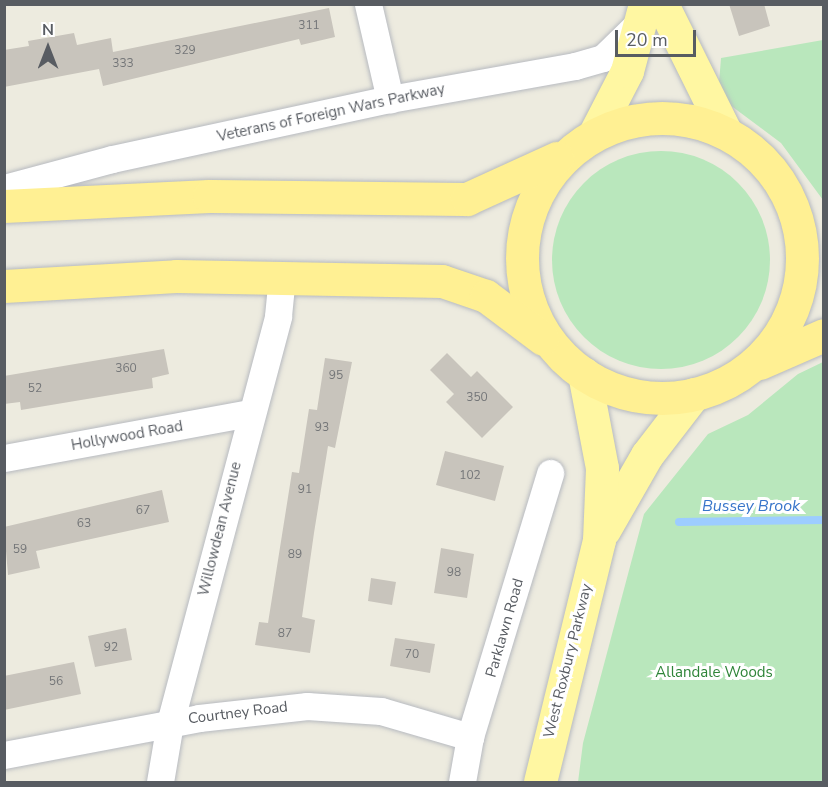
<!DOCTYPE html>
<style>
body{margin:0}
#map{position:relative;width:828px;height:787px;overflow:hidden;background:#edebdf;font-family:"Nunito Sans",sans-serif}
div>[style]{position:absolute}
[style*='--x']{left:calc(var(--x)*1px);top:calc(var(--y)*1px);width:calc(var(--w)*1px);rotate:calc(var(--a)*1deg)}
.green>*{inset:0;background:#b9e7bc}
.round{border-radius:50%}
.stream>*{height:8px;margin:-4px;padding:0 4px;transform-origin:4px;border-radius:4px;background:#9dcdff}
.building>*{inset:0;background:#c8c4bc}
.roads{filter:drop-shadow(0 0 2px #b7bac0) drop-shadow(0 0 2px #b7bac0)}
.minor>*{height:27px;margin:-13.5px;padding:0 13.5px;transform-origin:13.5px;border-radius:13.5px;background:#fff}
.primary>*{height:33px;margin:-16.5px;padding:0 16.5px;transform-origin:16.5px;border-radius:16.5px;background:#fff7a2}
.trunk>*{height:33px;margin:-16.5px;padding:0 16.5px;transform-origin:16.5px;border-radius:16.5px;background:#fff093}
.trunk>.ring{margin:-16.5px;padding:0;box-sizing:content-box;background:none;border:33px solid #fff093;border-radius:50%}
span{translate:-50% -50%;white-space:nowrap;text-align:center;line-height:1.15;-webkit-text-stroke:6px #fff;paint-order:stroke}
.number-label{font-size:12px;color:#747678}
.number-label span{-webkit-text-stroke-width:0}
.street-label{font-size:15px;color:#585c62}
.park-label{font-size:15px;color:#2e8438}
.water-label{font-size:16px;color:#3875ca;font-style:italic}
.frame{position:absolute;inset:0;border:6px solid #585c62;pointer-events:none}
.north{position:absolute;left:18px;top:18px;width:60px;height:60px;-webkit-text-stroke:4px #fff;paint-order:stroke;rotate:0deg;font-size:16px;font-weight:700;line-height:24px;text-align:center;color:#585c62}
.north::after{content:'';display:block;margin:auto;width:21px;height:27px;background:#585c62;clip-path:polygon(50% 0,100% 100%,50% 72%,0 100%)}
.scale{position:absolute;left:615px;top:30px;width:81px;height:27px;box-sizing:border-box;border:3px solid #585c62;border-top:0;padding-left:8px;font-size:18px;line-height:21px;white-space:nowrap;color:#585c62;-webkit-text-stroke:4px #fff;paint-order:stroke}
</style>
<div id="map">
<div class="green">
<div style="clip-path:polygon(823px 40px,823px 200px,781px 143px,718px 96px,721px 58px)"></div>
<div class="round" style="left:552px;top:151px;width:218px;height:218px"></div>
<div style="clip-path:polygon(823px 362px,823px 782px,578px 782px,583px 743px,644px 514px,708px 434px,748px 415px,798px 374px)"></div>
</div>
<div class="stream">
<div style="--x:679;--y:522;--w:145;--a:-0.8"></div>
</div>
<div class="building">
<div style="clip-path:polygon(729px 4px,764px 4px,770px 26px,739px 36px)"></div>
<div style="clip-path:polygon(329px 8px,335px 37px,301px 45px,299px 39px,103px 86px,99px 69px,4px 87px,4px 50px,29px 46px,28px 41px,74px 33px,77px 45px,111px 38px,113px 52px)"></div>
<div style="clip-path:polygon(164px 349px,169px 374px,152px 378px,153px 388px,21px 410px,20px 402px,4px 404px,4px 376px)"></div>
<div style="clip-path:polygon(447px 353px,471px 377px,477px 371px,513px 407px,482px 438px,446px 402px,454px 394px,430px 370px)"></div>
<div style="clip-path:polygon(325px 358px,352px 362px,335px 448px,328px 446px,314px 533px,302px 617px,315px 620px,310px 653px,255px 645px,259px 622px,268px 623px,292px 472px,299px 473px,309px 409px,317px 410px)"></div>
<div style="clip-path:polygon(445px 451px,504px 466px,495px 501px,436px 485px)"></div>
<div style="clip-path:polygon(162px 490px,169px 522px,36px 551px,40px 568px,8px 575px,4px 527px)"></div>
<div style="clip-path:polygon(441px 548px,474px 554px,467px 598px,434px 593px)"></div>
<div style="clip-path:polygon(371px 578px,396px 582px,392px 605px,368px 601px)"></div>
<div style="clip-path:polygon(126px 628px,132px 660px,95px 667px,88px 636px)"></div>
<div style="clip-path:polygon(395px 638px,435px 644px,430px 673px,390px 666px)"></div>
<div style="clip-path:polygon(74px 662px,81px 694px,4px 710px,4px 676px)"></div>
</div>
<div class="roads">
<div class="minor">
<div style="--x:368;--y:4;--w:98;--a:77"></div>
<div style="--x:4;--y:188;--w:112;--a:-15"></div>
<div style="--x:112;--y:159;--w:284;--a:-12.2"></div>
<div style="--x:390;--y:99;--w:188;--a:-10.1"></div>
<div style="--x:575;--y:66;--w:29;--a:-16"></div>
<div style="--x:603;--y:58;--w:53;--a:-44.2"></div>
<div style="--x:4;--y:458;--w:250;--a:-10.4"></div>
<div style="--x:4;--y:755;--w:198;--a:-10.7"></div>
<div style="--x:199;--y:718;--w:109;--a:-6.3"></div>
<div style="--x:307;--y:706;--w:74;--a:3.9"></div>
<div style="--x:381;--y:711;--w:93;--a:16.3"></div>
<div style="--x:160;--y:782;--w:60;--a:-80.4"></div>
<div style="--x:170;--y:723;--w:421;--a:-75.1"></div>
<div style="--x:278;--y:316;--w:40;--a:-84.3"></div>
<div style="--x:462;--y:782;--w:46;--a:-79.9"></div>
<div style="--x:470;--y:737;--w:276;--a:-73.1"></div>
</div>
<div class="primary">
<div style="--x:662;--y:4;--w:144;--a:63.6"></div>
<div style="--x:594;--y:135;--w:72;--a:-62.7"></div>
<div style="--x:627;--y:71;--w:69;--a:-75"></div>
<div style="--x:604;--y:530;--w:86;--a:-60.2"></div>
<div style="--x:647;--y:455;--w:77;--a:-52.4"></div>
<div style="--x:540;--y:782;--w:249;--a:-76.3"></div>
<div style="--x:599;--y:540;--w:72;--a:-87.6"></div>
<div style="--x:602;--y:468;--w:96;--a:-100.8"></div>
</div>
<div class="trunk">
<div class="ring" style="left:522px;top:118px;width:247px;height:247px"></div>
<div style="--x:4;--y:206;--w:205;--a:-2.8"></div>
<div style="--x:209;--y:196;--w:258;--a:0.7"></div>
<div style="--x:467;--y:199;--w:99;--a:-24.5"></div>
<div style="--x:4;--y:286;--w:172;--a:-3.3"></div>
<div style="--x:176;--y:276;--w:266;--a:1.1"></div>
<div style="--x:442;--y:281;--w:46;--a:18.8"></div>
<div style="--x:486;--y:296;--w:71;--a:37"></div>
<div style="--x:760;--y:363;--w:70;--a:-23.6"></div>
</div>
</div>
<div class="number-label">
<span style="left:309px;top:26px">311</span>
<span style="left:185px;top:51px">329</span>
<span style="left:123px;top:64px">333</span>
<span style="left:126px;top:369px">360</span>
<span style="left:336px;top:376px">95</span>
<span style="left:35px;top:389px">52</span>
<span style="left:477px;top:398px">350</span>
<span style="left:322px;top:428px">93</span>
<span style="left:470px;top:476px">102</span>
<span style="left:305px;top:490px">91</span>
<span style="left:143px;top:511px">67</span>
<span style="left:84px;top:524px">63</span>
<span style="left:20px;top:550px">59</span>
<span style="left:295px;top:555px">89</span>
<span style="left:454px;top:573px">98</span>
<span style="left:285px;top:634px">87</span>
<span style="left:111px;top:648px">92</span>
<span style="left:412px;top:655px">70</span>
<span style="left:56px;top:682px">56</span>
</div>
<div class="street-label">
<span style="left:331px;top:113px;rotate:-12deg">Veterans of Foreign Wars Parkway</span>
<span style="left:127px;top:436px;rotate:-10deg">Hollywood Road</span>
<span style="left:220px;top:529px;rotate:-76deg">Willowdean Avenue</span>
<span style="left:505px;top:628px;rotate:-74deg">Parklawn Road</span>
<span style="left:568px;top:661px;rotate:-76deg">West Roxbury Parkway</span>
<span style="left:238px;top:713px;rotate:-7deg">Courtney Road</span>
</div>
<div class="park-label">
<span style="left:714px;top:673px">Allandale Woods</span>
</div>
<div class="water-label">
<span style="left:751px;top:506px">Bussey Brook</span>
</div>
<div class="frame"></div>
<div class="north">N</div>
<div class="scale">20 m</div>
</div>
